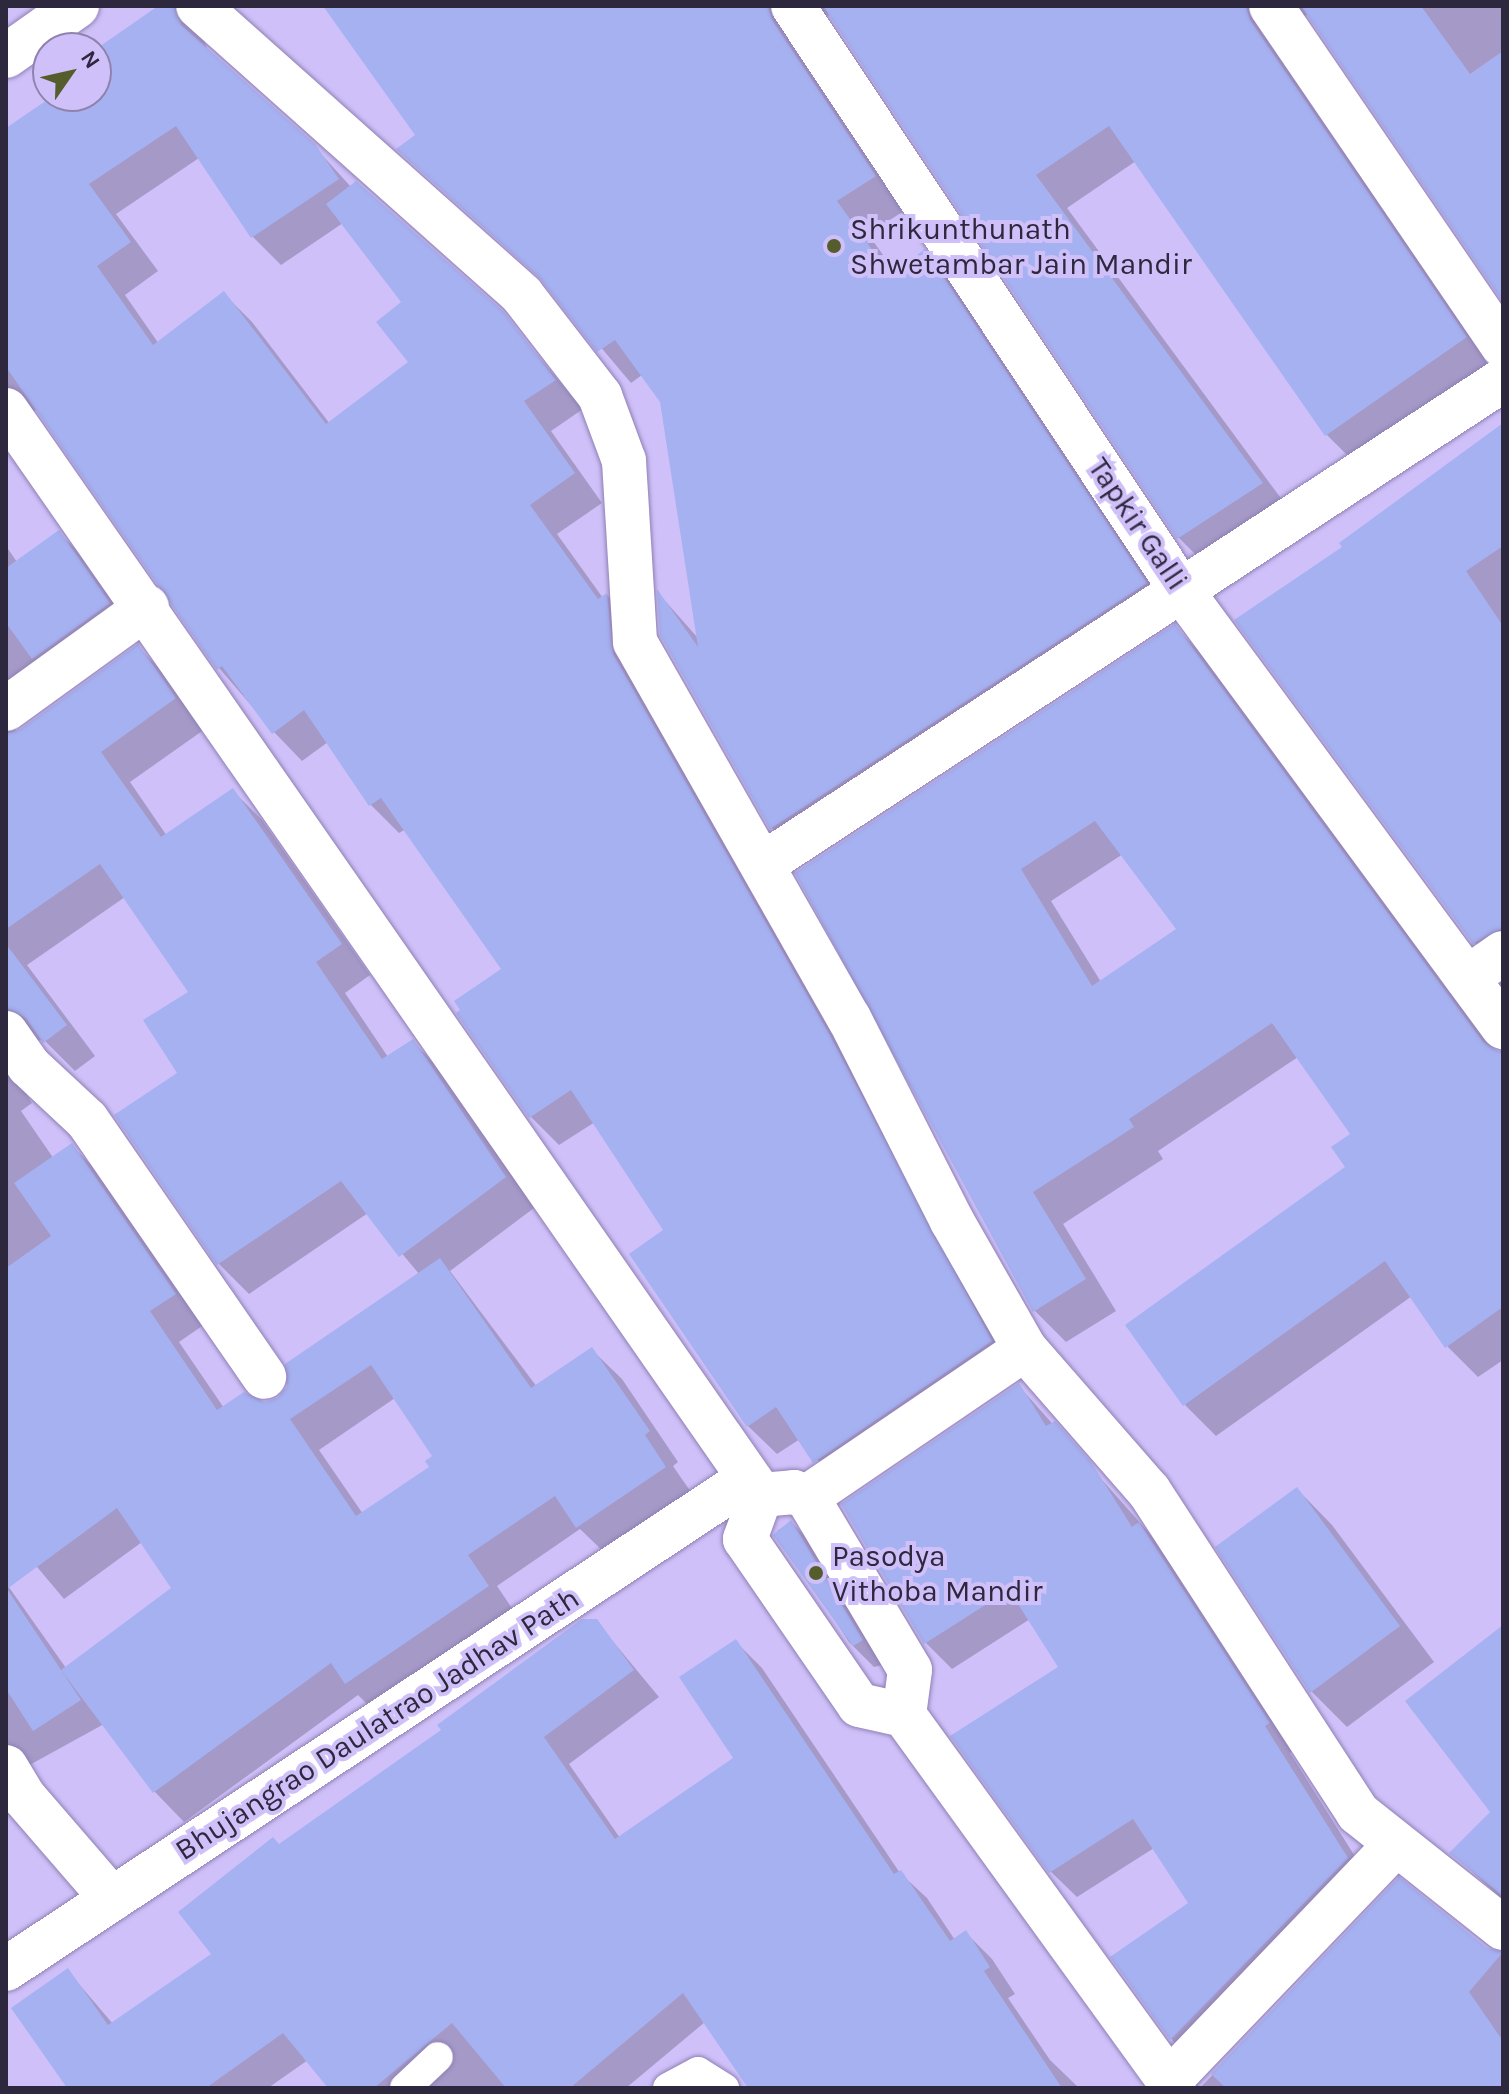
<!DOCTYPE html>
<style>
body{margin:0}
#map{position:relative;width:1509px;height:2094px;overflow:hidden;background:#cfc0f9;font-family:Karla,sans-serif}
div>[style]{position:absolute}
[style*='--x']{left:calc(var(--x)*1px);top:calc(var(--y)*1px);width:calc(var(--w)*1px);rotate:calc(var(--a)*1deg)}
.shadow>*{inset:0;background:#0003}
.building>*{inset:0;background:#a6b1f1}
.roads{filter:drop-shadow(0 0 2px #8f80b5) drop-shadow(0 0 2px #8f80b5)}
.service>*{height:30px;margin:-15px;padding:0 15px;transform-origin:15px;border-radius:15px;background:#fff}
.minor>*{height:44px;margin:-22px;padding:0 22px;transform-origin:22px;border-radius:22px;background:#fff}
.tertiary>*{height:44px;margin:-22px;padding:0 22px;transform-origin:22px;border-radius:22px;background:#fff}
.trunk>*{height:44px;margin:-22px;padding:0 22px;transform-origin:22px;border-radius:22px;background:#fff}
.dots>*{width:22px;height:22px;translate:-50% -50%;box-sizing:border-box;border:4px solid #cfc0f9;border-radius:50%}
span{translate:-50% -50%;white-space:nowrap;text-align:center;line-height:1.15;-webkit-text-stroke:8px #cfc0f9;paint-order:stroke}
.poi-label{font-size:30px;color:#2e283e}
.left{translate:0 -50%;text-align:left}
.street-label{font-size:30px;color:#2e283e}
.frame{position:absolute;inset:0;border:8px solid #2e283e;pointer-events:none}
.north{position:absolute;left:32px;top:32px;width:80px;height:80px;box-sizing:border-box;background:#cfc0f9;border:2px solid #8f83ae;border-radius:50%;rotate:56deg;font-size:22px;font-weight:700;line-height:32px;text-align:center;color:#2e283e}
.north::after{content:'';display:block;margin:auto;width:28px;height:36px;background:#555d2c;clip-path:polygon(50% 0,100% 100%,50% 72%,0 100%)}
</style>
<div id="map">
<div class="shadow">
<div style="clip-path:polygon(evenodd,162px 6px,178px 6px,199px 28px,208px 51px,313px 145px,351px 187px,502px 314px,583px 409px,551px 431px,602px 503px,557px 534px,603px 598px,607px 595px,635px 623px,1019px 1370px,843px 1490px,800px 1439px,777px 1454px,748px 1426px,666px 1230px,595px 1122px,559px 1145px,531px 1117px,504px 970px,406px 829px,399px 833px,371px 805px,328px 742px,302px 761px,274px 732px,219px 668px,38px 409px,20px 418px,6px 435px,6px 130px,57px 96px,96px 96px,96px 52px,162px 6px,199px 158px,253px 237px,281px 265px,343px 223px,404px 302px,411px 362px,330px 424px,252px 322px,224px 294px,159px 344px,125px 295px,158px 271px,116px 214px,199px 158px)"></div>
<div style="clip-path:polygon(325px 6px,1503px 6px,1503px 298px,1310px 15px,1290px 17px,1497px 370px,1359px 467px,1327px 435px,1136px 161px,1067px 208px,1294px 516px,1211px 570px,1179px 538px,832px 15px,811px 18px,907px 209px,868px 234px,896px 273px,925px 252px,957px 284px,1177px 616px,804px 860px,772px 828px,662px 634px,659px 594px,698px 638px,661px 401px,642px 375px,631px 383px,550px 287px,399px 150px,417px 136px)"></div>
<div style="clip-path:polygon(1503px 427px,1503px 971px,1474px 942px,1345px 548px)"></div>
<div style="clip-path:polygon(evenodd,59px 533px,89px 562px,138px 634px,20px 719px,14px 734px,138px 647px,168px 677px,205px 729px,130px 782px,167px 836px,232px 790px,262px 820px,370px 975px,345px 993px,388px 1057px,413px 1042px,443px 1072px,534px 1208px,450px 1271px,537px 1387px,592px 1350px,622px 1379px,678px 1462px,673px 1466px,695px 1498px,608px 1556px,580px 1529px,497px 1586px,518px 1617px,376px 1713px,358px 1695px,184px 1822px,155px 1792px,104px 1724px,6px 1778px,6px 1583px,66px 1668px,173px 1588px,142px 1542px,64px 1599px,6px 1530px,6px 546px,17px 562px,59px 533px,125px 897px,190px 993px,180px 1074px,117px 1115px,219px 1264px,249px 1294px,368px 1213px,420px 1275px,279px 1400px,265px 1404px,224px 1408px,179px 1342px,205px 1324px,102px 1176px,72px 1146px,54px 1159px,21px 1111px,32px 1103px,10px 1067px,21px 1042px,44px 1040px,75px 1071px,95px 1056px,27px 965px,125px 897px,59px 533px,395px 1398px,435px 1456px,432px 1467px,363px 1514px,319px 1450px,395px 1398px)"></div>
<div style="clip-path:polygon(evenodd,1175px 627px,1206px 658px,1496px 1052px,1503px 1051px,1503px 1360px,1478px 1377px,1447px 1346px,1412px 1296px,1216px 1436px,1185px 1405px,1348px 1168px,1353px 1135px,1298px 1057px,1158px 1151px,1163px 1159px,1063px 1224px,1116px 1311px,1066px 1342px,1035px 1311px,798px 874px,1175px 627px,1123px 854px,1179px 930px,1101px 982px,1051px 901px,1123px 854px)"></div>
<div style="clip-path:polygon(1019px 1386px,1165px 1551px,1294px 1750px,1290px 1753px,1373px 1885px,1199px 2067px,1173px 2041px,1113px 1958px,1191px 1903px,1154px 1848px,1077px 1897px,1050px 1871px,1061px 1668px,1030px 1619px,952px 1669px,926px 1643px)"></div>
<div style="clip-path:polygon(1297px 1489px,1332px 1525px,1434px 1662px,1347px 1727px,1311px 1691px)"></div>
<div style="clip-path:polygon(791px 1522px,816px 1547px,886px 1664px,874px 1667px,849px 1642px,777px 1531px)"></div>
<div style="clip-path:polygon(596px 1621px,659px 1697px,569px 1764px,620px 1838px,735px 1759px,736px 1642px,762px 1668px,900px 1873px,927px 1898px,955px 1940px,966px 1933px,992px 1959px,1015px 1994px,1008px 1998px,1050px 2060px,1079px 2088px,750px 2088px,705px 2022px,626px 2088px,331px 2088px,308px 2060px,268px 2088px,70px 2088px,67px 1970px,113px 2024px,214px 1954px,280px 1846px)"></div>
<div style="clip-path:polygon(1503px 1647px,1503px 1900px,1452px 1853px,1493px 1812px)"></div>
<div style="clip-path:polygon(1399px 1880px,1487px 1950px,1503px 1952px,1503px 2088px,1200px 2088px)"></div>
</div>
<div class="building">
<div style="clip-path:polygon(158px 6px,174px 6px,181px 25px,315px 144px,339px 179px,251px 238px,176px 126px,89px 184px,131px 242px,97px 266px,153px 345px,224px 291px,326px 424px,408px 362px,376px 322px,401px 302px,326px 204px,356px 181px,504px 312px,556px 380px,524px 401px,575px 473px,530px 505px,598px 599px,607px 593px,613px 654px,827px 1030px,992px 1341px,813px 1463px,776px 1407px,747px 1427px,629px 1254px,663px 1230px,571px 1090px,529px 1118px,456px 1013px,460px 1010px,454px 1001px,501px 969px,381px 798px,369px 806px,304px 710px,272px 734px,222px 666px,217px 670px,6px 367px,6px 128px,53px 96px,96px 96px,96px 49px)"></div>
<div style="clip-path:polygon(323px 6px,768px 6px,772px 20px,876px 176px,837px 201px,890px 275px,925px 249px,1147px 583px,770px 829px,660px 635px,657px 589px,698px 647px,660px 402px,615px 340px,597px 352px,539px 277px,396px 149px,415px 135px)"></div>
<div style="clip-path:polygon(823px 6px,1246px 6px,1250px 20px,1467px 337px,1325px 436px,1109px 126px,1036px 175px,1263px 483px,1177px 539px)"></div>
<div style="clip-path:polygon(1301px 6px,1421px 6px,1470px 74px,1503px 51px,1503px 302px)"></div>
<div style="clip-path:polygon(1503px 423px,1503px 546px,1466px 571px,1503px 626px,1503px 928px,1473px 944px,1234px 620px,1342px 547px,1339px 543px)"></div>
<div style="clip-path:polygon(59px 530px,110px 603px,32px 659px,6px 623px,6px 568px)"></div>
<div style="clip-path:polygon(evenodd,1175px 624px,1483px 1042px,1503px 1054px,1503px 1307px,1445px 1348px,1385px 1261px,1183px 1406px,1125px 1325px,1345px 1167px,1331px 1147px,1350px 1134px,1272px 1023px,1129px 1119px,1134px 1127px,1033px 1192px,1086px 1279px,1033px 1312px,795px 873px,1175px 624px,1095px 821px,1176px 929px,1092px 986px,1021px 869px,1095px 821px)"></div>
<div style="clip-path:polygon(138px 644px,176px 698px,101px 752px,161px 837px,233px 788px,342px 944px,316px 962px,382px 1059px,413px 1039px,506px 1177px,399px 1257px,341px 1181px,217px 1265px,114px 1115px,177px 1073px,143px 1020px,188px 992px,100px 864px,6px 929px,6px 734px,21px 729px)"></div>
<div style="clip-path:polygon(6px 944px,67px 1025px,43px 1043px,26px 1018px,6px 1008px)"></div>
<div style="clip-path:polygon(evenodd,72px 1143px,176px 1294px,150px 1311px,217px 1410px,244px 1392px,265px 1402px,277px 1398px,287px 1387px,285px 1364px,440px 1258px,531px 1388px,592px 1347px,650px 1431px,645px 1435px,666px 1467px,576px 1528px,555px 1496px,468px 1555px,489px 1586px,345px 1684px,331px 1663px,153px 1793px,61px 1670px,171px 1588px,117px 1508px,7px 1589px,81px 1700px,33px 1731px,6px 1689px,6px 1268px,51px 1236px,14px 1183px,72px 1143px,371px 1365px,432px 1456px,425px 1461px,429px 1467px,356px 1516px,290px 1419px,371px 1365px)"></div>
<div style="clip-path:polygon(1019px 1383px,1046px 1426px,1055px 1421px,1091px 1462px,1132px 1527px,1139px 1522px,1270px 1723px,1265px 1726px,1348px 1858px,1170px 2040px,1110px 1957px,1188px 1903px,1133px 1819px,1049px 1873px,950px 1736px,1058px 1667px,1009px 1590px,924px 1644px,841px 1504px)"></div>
<div style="clip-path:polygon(1297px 1487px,1400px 1626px,1310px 1693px,1215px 1547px)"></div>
<div style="clip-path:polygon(791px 1520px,863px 1640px,853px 1646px,773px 1535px)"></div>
<div style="clip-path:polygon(582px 1619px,597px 1619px,634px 1670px,544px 1737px,615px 1839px,733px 1758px,679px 1677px,736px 1639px,894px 1874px,901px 1870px,950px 1941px,966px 1930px,990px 1967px,984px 1971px,1062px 2088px,748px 2088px,683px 1993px,570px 2088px,506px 2088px,452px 2023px,374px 2088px,328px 2088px,283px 2033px,206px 2088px,67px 2088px,11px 2008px,68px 1968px,108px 2025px,211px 1954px,178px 1912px,273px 1837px,279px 1844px,441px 1730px,437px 1725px)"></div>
<div style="clip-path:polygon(1503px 1625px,1503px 1896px,1449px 1853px,1490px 1812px,1405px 1701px)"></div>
<div style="clip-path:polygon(1399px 1877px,1487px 1948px,1503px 1952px,1469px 1992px,1503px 2041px,1503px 2088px,1226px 2088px,1211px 2074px)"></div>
</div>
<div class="roads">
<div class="service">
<div style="--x:405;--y:2088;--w:45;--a:-43.2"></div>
<div style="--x:668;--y:2088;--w:34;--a:-28"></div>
<div style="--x:698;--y:2072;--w:31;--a:32"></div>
</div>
<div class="minor">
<div style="--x:198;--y:6;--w:434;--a:41.7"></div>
<div style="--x:522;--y:295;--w:128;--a:52.3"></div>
<div style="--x:600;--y:396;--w:69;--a:69.7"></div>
<div style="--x:624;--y:461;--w:181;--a:86.5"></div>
<div style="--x:635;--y:642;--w:433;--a:60.4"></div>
<div style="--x:849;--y:1018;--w:228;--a:63.1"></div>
<div style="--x:952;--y:1221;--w:147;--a:60.3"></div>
<div style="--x:1025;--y:1349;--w:189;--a:48.9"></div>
<div style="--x:1149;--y:1491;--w:384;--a:57"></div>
<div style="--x:1358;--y:1813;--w:185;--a:38.4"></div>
<div style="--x:793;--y:6;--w:701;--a:56.4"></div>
<div style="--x:1181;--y:590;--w:543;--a:53.62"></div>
<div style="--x:1271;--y:6;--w:412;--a:55.7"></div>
<div style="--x:6;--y:709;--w:174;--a:-35.9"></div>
<div style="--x:763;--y:864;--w:884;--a:-33.19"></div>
<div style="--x:1467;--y:978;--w:44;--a:-34.8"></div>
<div style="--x:6;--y:1033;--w:40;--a:55.1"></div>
<div style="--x:29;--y:1066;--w:79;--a:43"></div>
<div style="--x:87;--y:1120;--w:312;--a:55.4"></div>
<div style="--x:807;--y:1497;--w:263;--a:-34.2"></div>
<div style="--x:6;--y:1767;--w:35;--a:59"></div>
<div style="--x:24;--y:1797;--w:135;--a:49.2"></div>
<div style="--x:1169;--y:2081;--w:327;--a:-46.2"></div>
</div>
<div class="tertiary">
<div style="--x:6;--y:410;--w:1322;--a:55.17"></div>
<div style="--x:761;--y:1495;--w:47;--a:110"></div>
<div style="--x:745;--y:1539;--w:201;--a:55.5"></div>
<div style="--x:859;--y:1705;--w:46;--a:12.5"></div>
<div style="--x:904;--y:1715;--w:460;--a:54.1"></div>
<div style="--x:761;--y:1495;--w:33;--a:-5"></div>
<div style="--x:794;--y:1492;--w:14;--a:21"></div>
<div style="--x:807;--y:1497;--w:201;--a:59.2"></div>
<div style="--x:910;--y:1670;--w:45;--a:97.6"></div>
<div style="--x:6;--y:1969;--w:889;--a:-33.44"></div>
</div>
<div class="trunk">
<div style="--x:6;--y:56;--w:87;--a:-35.2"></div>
</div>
</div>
<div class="dots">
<div style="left:834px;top:246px;background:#555d2c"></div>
<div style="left:816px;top:1573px;background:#555d2c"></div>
</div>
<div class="poi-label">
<span class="left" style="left:850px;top:246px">Shrikunthunath<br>Shwetambar Jain Mandir</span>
<span class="left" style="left:832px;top:1573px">Pasodya<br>Vithoba Mandir</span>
</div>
<div class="street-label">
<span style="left:1138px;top:524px;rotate:56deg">Tapkir Galli</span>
<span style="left:377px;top:1724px;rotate:-33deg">Bhujangrao Daulatrao Jadhav Path</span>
</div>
<div class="frame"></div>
<div class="north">N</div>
</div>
